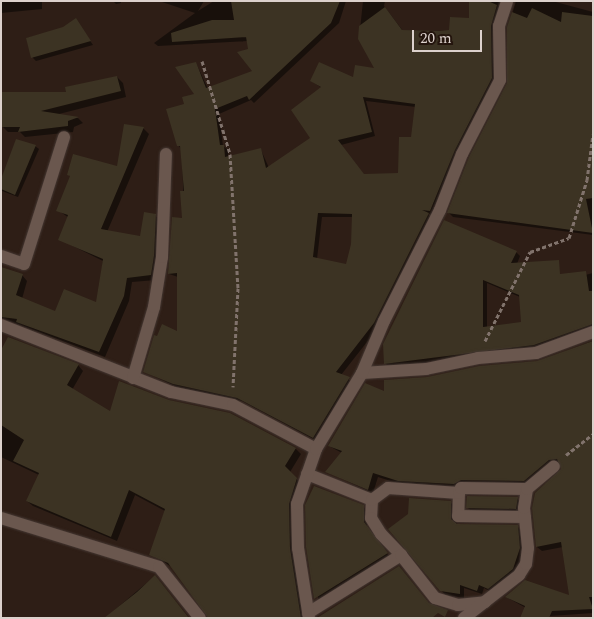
<!DOCTYPE html>
<style>
body{margin:0}
#map{position:relative;width:594px;height:619px;overflow:hidden;background:#2e1e16;font-family:Spectral,serif}
div>[style]{position:absolute}
[style*='--x']{left:calc(var(--x)*1px);top:calc(var(--y)*1px);width:calc(var(--w)*1px);rotate:calc(var(--a)*1deg)}
.shadow>*{inset:0;background:#0007}
.building>*{inset:0;background:#3c3323}
.path>*{height:3px;margin-top:-1.5px;transform-origin:0;background:repeating-linear-gradient(90deg,#81736c 0 4px,transparent 0 6.5px)}
.roads{filter:drop-shadow(0 0 1px #453833) drop-shadow(0 0 1px #453833)}
.minor>*{height:12px;margin:-6px;padding:0 6px;transform-origin:6px;border-radius:6px;background:#6a574e}
span{translate:-50% -50%;white-space:nowrap;text-align:center;line-height:1.15;-webkit-text-stroke:4px #24150d;paint-order:stroke}
.frame{position:absolute;inset:0;border:2px solid #dcd1cc;pointer-events:none}
.scale{position:absolute;left:412px;top:30px;width:70px;height:22px;box-sizing:border-box;border:2px solid #dcd1cc;border-top:0;padding-left:6px;font-size:15px;line-height:18px;white-space:nowrap;color:#dcd1cc;-webkit-text-stroke:4px #24150d;paint-order:stroke}
</style>
<div id="map">
<div class="shadow">
<div style="clip-path:polygon(1px 1px,42px 1px,42px 9px,1px 13px)"></div>
<div style="clip-path:polygon(113px 1px,121px 1px,121px 3px,116px 4px)"></div>
<div style="clip-path:polygon(evenodd,159px 1px,204px 1px,198px 11px,214px 1px,346px 1px,339px 23px,254px 103px,251px 100px,219px 114px,223px 146px,228px 150px,228px 157px,261px 150px,269px 168px,312px 138px,322px 88px,311px 81px,354px 78px,376px 69px,359px 39px,363px 1px,385px 1px,384px 6px,403px 31px,450px 31px,470px 20px,471px 1px,505px 1px,495px 83px,434px 215px,428px 214px,433px 219px,378px 328px,341px 375px,353px 382px,317px 441px,242px 401px,179px 388px,145px 372px,178px 333px,178px 277px,169px 274px,184px 220px,182px 150px,178px 145px,186px 105px,196px 94px,196px 63px,208px 89px,254px 71px,248px 41px,158px 46px,154px 43px,195px 13px,159px 1px,366px 101px,416px 107px,412px 139px,399px 174px,364px 175px,341px 145px,375px 136px,366px 101px,159px 1px,322px 217px,353px 217px,353px 244px,347px 265px,317px 259px,322px 217px)"></div>
<div style="clip-path:polygon(516px 1px,552px 1px,593px 12px,593px 235px,453px 217px,449px 213px,509px 84px,508px 27px)"></div>
<div style="clip-path:polygon(76px 20px,93px 45px,36px 61px,33px 58px,27px 38px,64px 28px)"></div>
<div style="clip-path:polygon(117px 77px,123px 83px,126px 97px,55px 115px,78px 118px,83px 123px,74px 127px,73px 132px,25px 137px,20px 132px,8px 132px,2px 126px)"></div>
<div style="clip-path:polygon(125px 125px,143px 128px,149px 134px,107px 232px,141px 238px,155px 215px,160px 221px,156px 280px,132px 282px,129px 301px,105px 357px,1px 318px,1px 268px,22px 275px,27px 281px,22px 299px,56px 313px,97px 304px,103px 261px,59px 239px,69px 218px,58px 210px,71px 177px,69px 175px,118px 167px)"></div>
<div style="clip-path:polygon(35px 146px,39px 149px,18px 197px,2px 191px,1px 182px)"></div>
<div style="clip-path:polygon(evenodd,516px 252px,520px 256px,517px 264px,546px 285px,593px 273px,593px 329px,539px 349px,389px 367px,385px 363px,516px 252px,487px 283px,520px 297px,522px 323px,487px 328px,487px 283px)"></div>
<div style="clip-path:polygon(593px 341px,593px 613px,522px 618px,526px 608px,506px 597px,570px 597px,563px 547px,542px 551px,537px 547px,563px 470px,560px 463px,529px 485px,459px 488px,403px 485px,378px 477px,373px 493px,327px 472px,342px 453px,329px 446px,385px 393px,427px 378px,537px 362px)"></div>
<div style="clip-path:polygon(1px 353px,78px 365px,83px 371px,72px 390px,111px 413px,169px 401px,230px 414px,296px 449px,301px 454px,290px 472px,302px 485px,306px 618px,218px 618px,172px 567px,150px 554px,165px 511px,135px 495px,117px 541px,33px 506px,27px 501px,39px 475px,1px 457px)"></div>
<div style="clip-path:polygon(517px 498px,520px 502px,519px 512px,471px 511px,468px 508px)"></div>
<div style="clip-path:polygon(450px 502px,454px 506px,457px 525px,517px 526px,521px 531px,524px 553px,517px 574px,493px 593px,484px 588px,482px 594px,464px 588px,464px 598px,445px 595px,441px 590px)"></div>
<div style="clip-path:polygon(363px 506px,366px 510px,367px 527px,390px 557px,319px 602px,307px 547px)"></div>
<div style="clip-path:polygon(155px 576px,189px 618px,105px 618px)"></div>
</div>
<div class="building">
<div style="clip-path:polygon(evenodd,231px 1px,340px 1px,331px 23px,249px 100px,247px 96px,215px 109px,220px 145px,224px 145px,225px 157px,261px 148px,266px 168px,310px 138px,291px 110px,321px 87px,310px 81px,319px 62px,353px 77px,355px 65px,374px 68px,358px 39px,359px 26px,385px 7px,402px 30px,440px 31px,449px 30px,450px 17px,469px 18px,469px 1px,488px 1px,497px 5px,491px 26px,492px 78px,455px 150px,430px 211px,422px 210px,429px 213px,374px 323px,336px 372px,350px 377px,313px 438px,237px 398px,173px 384px,143px 372px,154px 335px,157px 336px,162px 324px,177px 331px,177px 273px,168px 274px,172px 217px,182px 218px,180px 191px,184px 191px,180px 146px,177px 146px,166px 109px,184px 104px,182px 97px,194px 94px,175px 67px,196px 62px,206px 88px,252px 71px,237px 52px,248px 49px,246px 37px,172px 42px,171px 33px,212px 20px,234px 20px,231px 1px,363px 97px,415px 104px,411px 137px,399px 137px,398px 173px,364px 174px,338px 140px,372px 132px,363px 97px,231px 1px,318px 213px,352px 214px,351px 244px,346px 264px,313px 257px,318px 213px)"></div>
<div style="clip-path:polygon(532px 8px,561px 22px,562px 12px,593px 16px,593px 198px,586px 199px,593px 233px,447px 213px,469px 157px,507px 83px,507px 27px,512px 12px,527px 18px)"></div>
<div style="clip-path:polygon(76px 18px,91px 41px,31px 58px,26px 38px,63px 27px)"></div>
<div style="clip-path:polygon(117px 76px,121px 91px,41px 111px,79px 117px,68px 121px,68px 126px,18px 132px,20px 127px,1px 127px,1px 92px,66px 92px,65px 87px)"></div>
<div style="clip-path:polygon(124px 124px,144px 127px,101px 229px,140px 236px,144px 212px,156px 214px,154px 256px,151px 275px,127px 278px,124px 296px,99px 352px,16px 322px,17px 319px,1px 317px,1px 267px,23px 274px,16px 295px,55px 311px,64px 289px,96px 302px,103px 259px,58px 240px,68px 215px,56px 211px,70px 176px,67px 175px,73px 154px,117px 166px)"></div>
<div style="clip-path:polygon(16px 139px,36px 145px,15px 195px,1px 189px,1px 179px)"></div>
<div style="clip-path:polygon(evenodd,444px 220px,517px 251px,511px 263px,559px 260px,560px 274px,586px 271px,589px 291px,593px 291px,593px 324px,534px 345px,384px 364px,383px 344px,444px 220px,483px 280px,519px 295px,521px 322px,483px 327px,483px 280px)"></div>
<div style="clip-path:polygon(8px 337px,79px 364px,67px 385px,110px 411px,119px 381px,169px 400px,230px 413px,296px 448px,285px 466px,297px 478px,289px 504px,290px 548px,301px 618px,208px 618px,168px 563px,149px 555px,165px 509px,129px 490px,111px 537px,26px 501px,39px 473px,13px 461px,24px 440px,1px 425px,1px 350px)"></div>
<div style="clip-path:polygon(593px 341px,593px 597px,589px 597px,593px 609px,552px 611px,549px 618px,520px 618px,525px 606px,505px 597px,525px 580px,569px 595px,561px 542px,536px 547px,532px 508px,535px 493px,561px 469px,557px 459px,549px 460px,524px 481px,461px 480px,454px 484px,398px 481px,373px 473px,368px 490px,325px 472px,342px 451px,328px 446px,365px 383px,384px 391px,384px 380px,427px 377px,479px 366px,537px 361px)"></div>
<div style="clip-path:polygon(314px 486px,364px 505px,364px 522px,388px 553px,314px 599px,306px 547px,305px 505px)"></div>
<div style="clip-path:polygon(467px 496px,518px 497px,516px 509px,466px 508px)"></div>
<div style="clip-path:polygon(409px 498px,451px 501px,451px 519px,457px 524px,518px 525px,520px 548px,513px 569px,488px 589px,479px 585px,477px 591px,460px 585px,460px 594px,440px 591px,388px 529px,408px 514px)"></div>
<div style="clip-path:polygon(399px 566px,429px 603px,448px 610px,445px 617px,438px 613px,432px 618px,317px 618px)"></div>
<div style="clip-path:polygon(155px 575px,189px 618px,104px 618px,137px 592px)"></div>
</div>
<div class="path">
<div style="--x:202;--y:61;--w:97;--a:73.2"></div>
<div style="--x:230;--y:154;--w:134;--a:86.6"></div>
<div style="--x:238;--y:288;--w:99;--a:92.9"></div>
<div style="--x:485;--y:341;--w:100;--a:-63.2"></div>
<div style="--x:530;--y:252;--w:41;--a:-19.7"></div>
<div style="--x:569;--y:238;--w:61;--a:-72.8"></div>
<div style="--x:587;--y:180;--w:46;--a:-82.6"></div>
<div style="--x:566;--y:455;--w:34;--a:-38"></div>
</div>
<div class="roads">
<div class="minor">
<div style="--x:1;--y:256;--w:24;--a:19"></div>
<div style="--x:24;--y:264;--w:133;--a:-72.5"></div>
<div style="--x:1;--y:325;--w:183;--a:21.5"></div>
<div style="--x:171;--y:392;--w:63;--a:11.8"></div>
<div style="--x:233;--y:405;--w:94;--a:27.9"></div>
<div style="--x:362;--y:373;--w:64;--a:-3.6"></div>
<div style="--x:426;--y:369;--w:53;--a:-11.9"></div>
<div style="--x:478;--y:358;--w:58;--a:-4.9"></div>
<div style="--x:536;--y:353;--w:61;--a:-20.2"></div>
<div style="--x:133;--y:378;--w:74;--a:-73.5"></div>
<div style="--x:154;--y:307;--w:51;--a:-80.9"></div>
<div style="--x:162;--y:257;--w:103;--a:-87.8"></div>
<div style="--x:307;--y:474;--w:70;--a:21.8"></div>
<div style="--x:372;--y:500;--w:18;--a:93"></div>
<div style="--x:371;--y:518;--w:19;--a:58"></div>
<div style="--x:381;--y:534;--w:29;--a:46"></div>
<div style="--x:459;--y:493;--w:23;--a:92"></div>
<div style="--x:458;--y:516;--w:67;--a:0.9"></div>
<div style="--x:372;--y:500;--w:20;--a:-37"></div>
<div style="--x:388;--y:488;--w:71;--a:4"></div>
<div style="--x:459;--y:493;--w:5;--a:-68"></div>
<div style="--x:461;--y:488;--w:66;--a:0.9"></div>
<div style="--x:1;--y:518;--w:165;--a:17.2"></div>
<div style="--x:159;--y:567;--w:65;--a:51.2"></div>
<div style="--x:308;--y:613;--w:110;--a:-31.9"></div>
<div style="--x:401;--y:555;--w:55;--a:51.7"></div>
<div style="--x:435;--y:598;--w:24;--a:17"></div>
<div style="--x:458;--y:605;--w:27;--a:-6"></div>
<div style="--x:309;--y:618;--w:71;--a:-98.9"></div>
<div style="--x:298;--y:548;--w:44;--a:-91.3"></div>
<div style="--x:297;--y:504;--w:58;--a:-70.9"></div>
<div style="--x:316;--y:449;--w:89;--a:-58.8"></div>
<div style="--x:362;--y:373;--w:56;--a:-67.1"></div>
<div style="--x:384;--y:321;--w:124;--a:-63.2"></div>
<div style="--x:440;--y:210;--w:60;--a:-68.6"></div>
<div style="--x:462;--y:154;--w:83;--a:-62.8"></div>
<div style="--x:500;--y:80;--w:54;--a:-91.1"></div>
<div style="--x:499;--y:26;--w:26;--a:-72"></div>
<div style="--x:464;--y:618;--w:70;--a:-38"></div>
<div style="--x:519;--y:575;--w:13;--a:-58"></div>
<div style="--x:526;--y:564;--w:16;--a:-83"></div>
<div style="--x:528;--y:548;--w:40;--a:-95.7"></div>
<div style="--x:524;--y:508;--w:19;--a:-81"></div>
<div style="--x:527;--y:489;--w:35;--a:-40"></div>
</div>
</div>
<div class="frame"></div>
<div class="scale">20 m</div>
</div>
